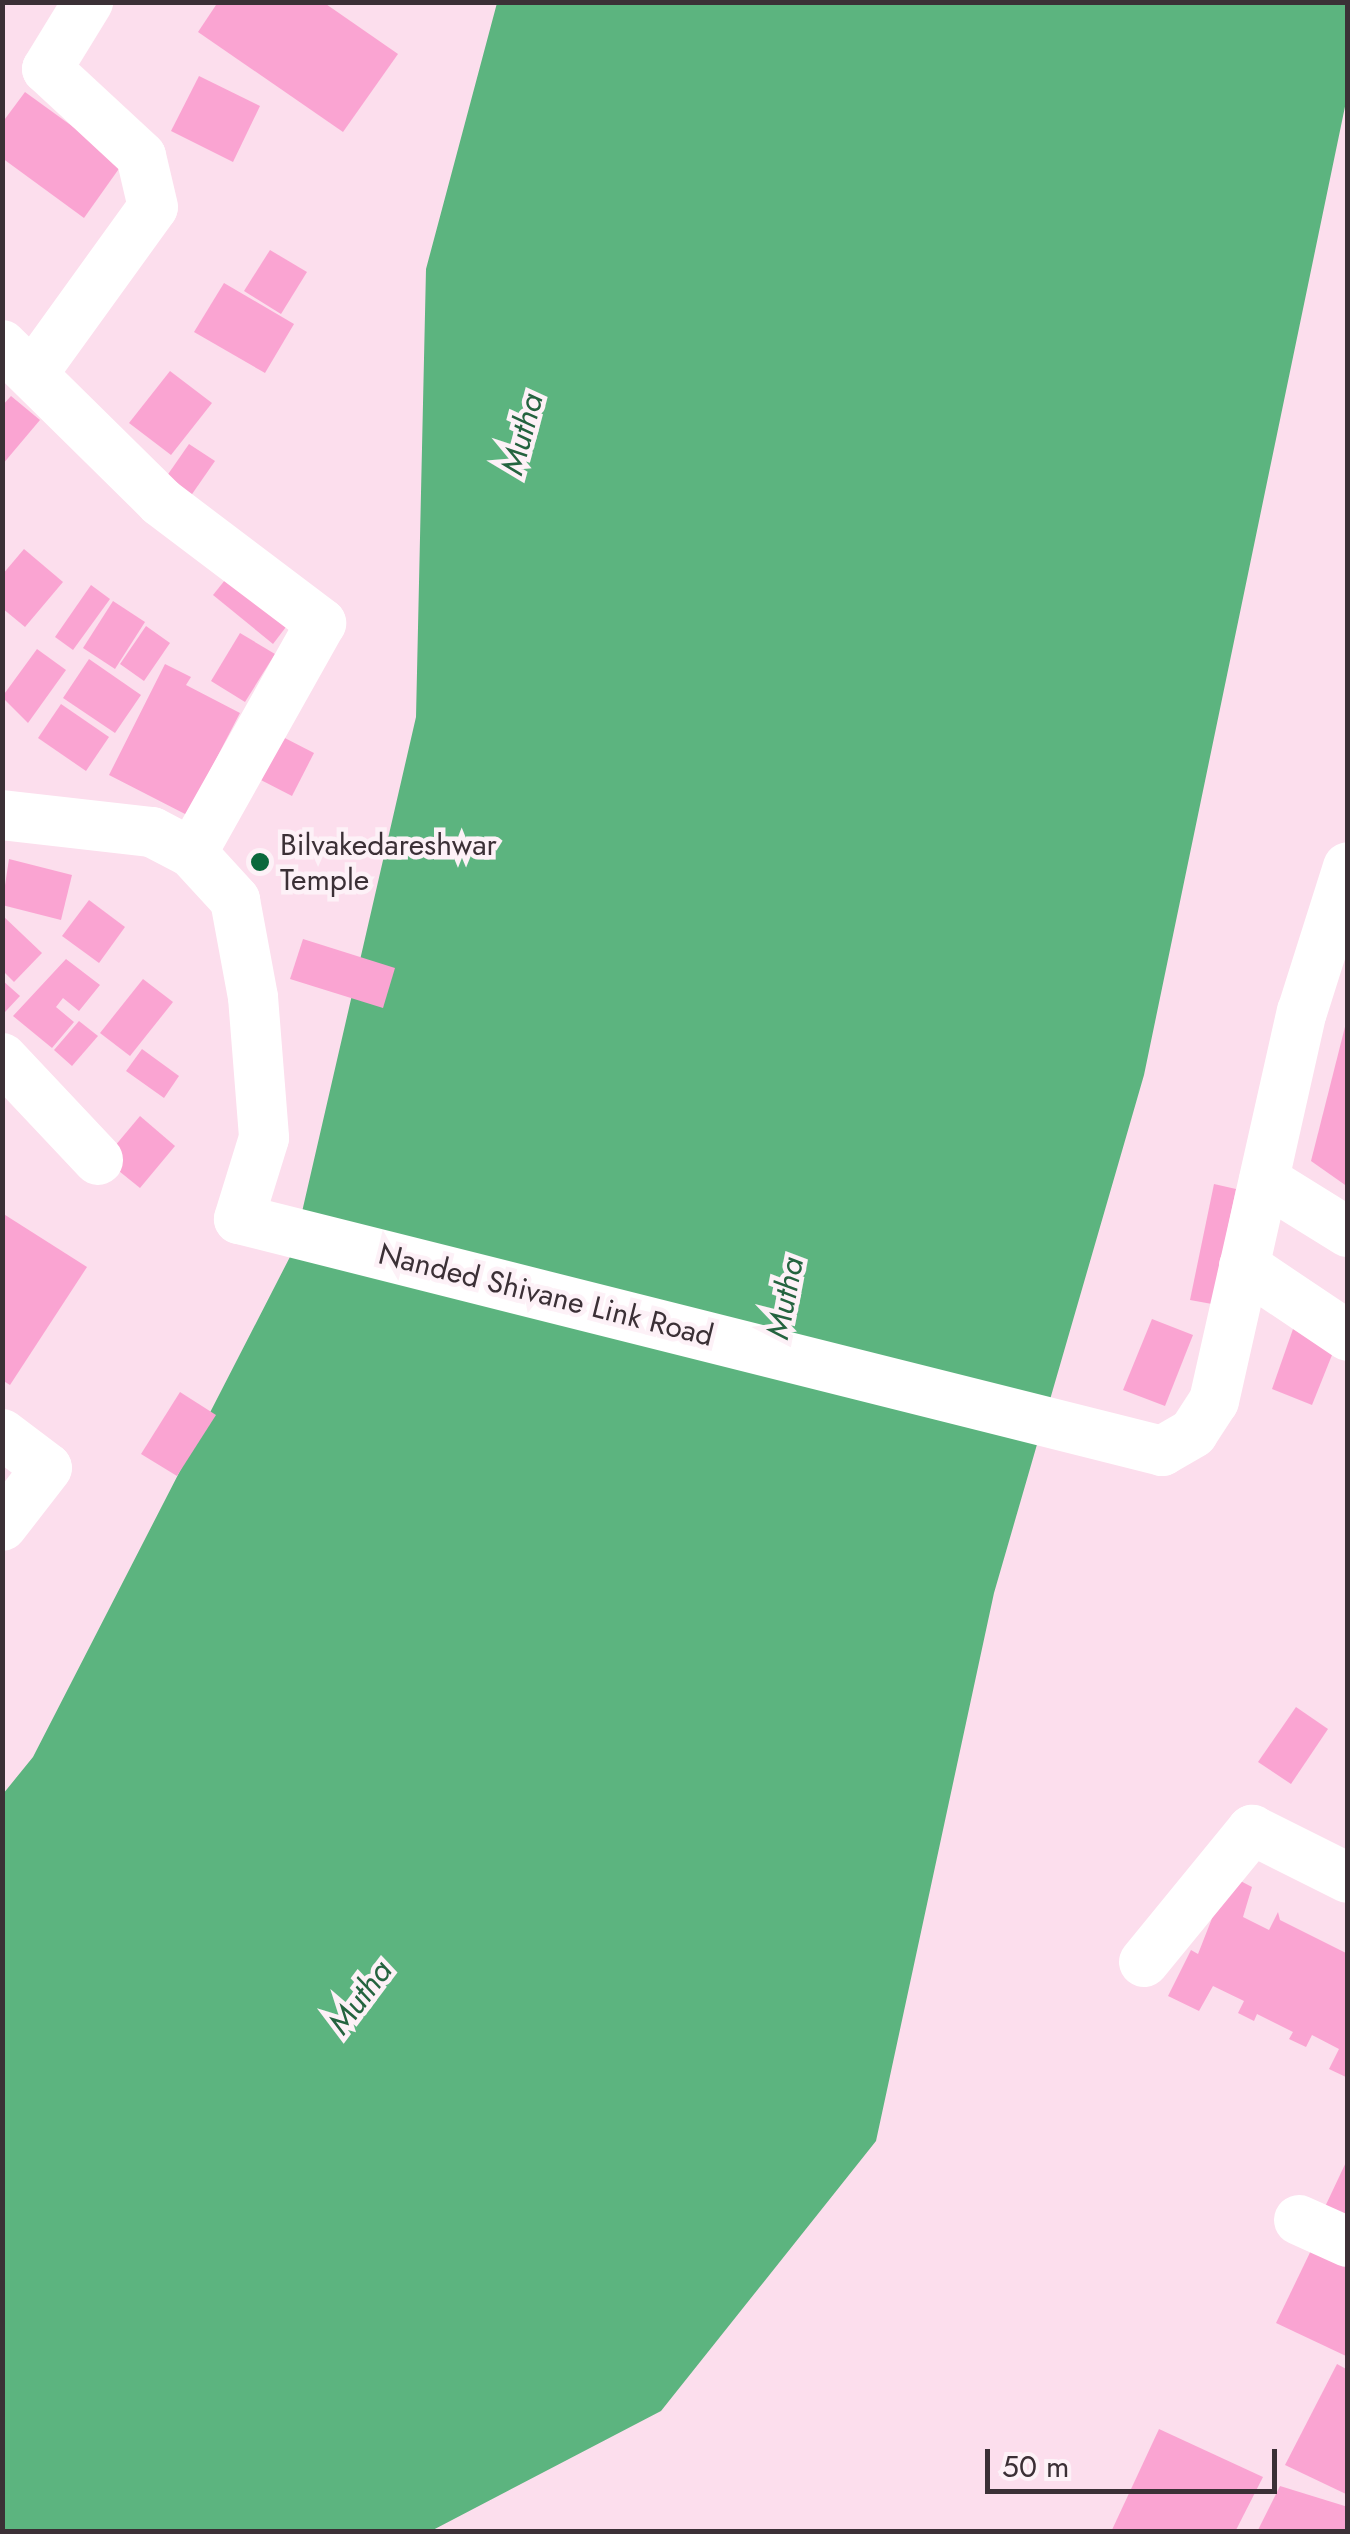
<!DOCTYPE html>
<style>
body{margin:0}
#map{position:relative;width:1350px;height:2534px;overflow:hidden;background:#fcdeed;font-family:Jost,sans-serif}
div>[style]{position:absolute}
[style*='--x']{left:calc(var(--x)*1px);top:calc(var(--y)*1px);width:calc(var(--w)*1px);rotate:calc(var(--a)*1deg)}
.water>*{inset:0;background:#5cb47f}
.building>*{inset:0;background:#faa4d2}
.minor>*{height:50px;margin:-25px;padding:0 25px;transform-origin:25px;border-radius:25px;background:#fff}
.dots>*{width:28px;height:28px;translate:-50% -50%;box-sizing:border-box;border:5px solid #fdf1f7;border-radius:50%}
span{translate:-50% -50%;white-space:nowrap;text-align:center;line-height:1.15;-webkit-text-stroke:9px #fdf1f7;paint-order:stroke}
.poi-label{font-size:30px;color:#3b3036}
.left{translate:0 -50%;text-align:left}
.street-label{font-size:30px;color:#3b3036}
.water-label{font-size:32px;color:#24633f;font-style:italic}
.frame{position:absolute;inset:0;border:5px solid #3b3036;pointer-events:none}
.scale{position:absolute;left:985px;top:2449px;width:292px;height:45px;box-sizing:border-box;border:5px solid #3b3036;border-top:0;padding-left:12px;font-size:30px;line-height:35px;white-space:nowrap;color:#3b3036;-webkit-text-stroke:8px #fdf1f7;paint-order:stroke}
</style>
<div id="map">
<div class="water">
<div style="clip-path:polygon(497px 3px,1347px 3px,1347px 97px,1144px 1075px,994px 1593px,876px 2141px,661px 2411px,431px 2531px,3px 2532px,3px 1794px,33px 1757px,293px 1251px,416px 717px,426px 269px)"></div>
</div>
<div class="building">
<div style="clip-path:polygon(218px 2px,323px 2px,398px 54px,343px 132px,198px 32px)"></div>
<div style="clip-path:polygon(199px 76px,260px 106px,233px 162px,171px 131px)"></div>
<div style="clip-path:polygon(25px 92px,123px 163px,84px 218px,2px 158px,2px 123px)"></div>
<div style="clip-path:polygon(270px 250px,307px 272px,281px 314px,244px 291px)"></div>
<div style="clip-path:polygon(224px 283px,294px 324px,265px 373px,194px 332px)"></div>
<div style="clip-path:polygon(170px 371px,212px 403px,171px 455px,129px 423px)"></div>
<div style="clip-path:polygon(11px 396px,40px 420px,2px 465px,2px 406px)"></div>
<div style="clip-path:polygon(189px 444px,215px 461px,181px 510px,155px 493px)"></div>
<div style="clip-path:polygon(24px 549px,63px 582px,25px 627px,2px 608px,2px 575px)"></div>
<div style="clip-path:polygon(229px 575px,289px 623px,273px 644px,213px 595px)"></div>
<div style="clip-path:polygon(91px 585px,110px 599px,73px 650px,55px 637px)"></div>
<div style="clip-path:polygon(113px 601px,145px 622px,115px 669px,83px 648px)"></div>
<div style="clip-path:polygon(146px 626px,170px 643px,144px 681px,120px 664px)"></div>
<div style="clip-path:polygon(240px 633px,275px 654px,245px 702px,211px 681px)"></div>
<div style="clip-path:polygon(37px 649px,66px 670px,28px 723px,2px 697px)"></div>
<div style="clip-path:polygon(89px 659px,141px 695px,115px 733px,63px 698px)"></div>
<div style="clip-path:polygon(165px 664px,191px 677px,186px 685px,240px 713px,187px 815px,109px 775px)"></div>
<div style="clip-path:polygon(61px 704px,109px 737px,86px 771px,38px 738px)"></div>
<div style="clip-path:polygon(279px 735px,314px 753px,292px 796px,257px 778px)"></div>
<div style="clip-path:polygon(9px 859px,72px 875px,61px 920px,2px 905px)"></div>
<div style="clip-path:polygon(89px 900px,125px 927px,99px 963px,62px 936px)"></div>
<div style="clip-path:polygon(2px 915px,42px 953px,14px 982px,2px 970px)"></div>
<div style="clip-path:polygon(303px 939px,395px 968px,383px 1008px,290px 979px)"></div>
<div style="clip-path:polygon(66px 959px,100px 985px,79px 1011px,63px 998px,56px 1007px,74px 1022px,52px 1048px,13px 1016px)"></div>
<div style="clip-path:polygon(143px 979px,173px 1002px,130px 1056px,100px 1033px)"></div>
<div style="clip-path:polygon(2px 980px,20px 996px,5px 1012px,2px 1010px)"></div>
<div style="clip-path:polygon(1348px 1015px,1348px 1187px,1311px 1161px)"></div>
<div style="clip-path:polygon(79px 1021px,98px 1036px,72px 1066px,54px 1050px)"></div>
<div style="clip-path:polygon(142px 1049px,179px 1076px,164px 1098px,126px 1071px)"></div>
<div style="clip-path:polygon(140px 1116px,175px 1146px,140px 1188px,104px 1159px)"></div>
<div style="clip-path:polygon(1214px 1184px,1236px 1189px,1212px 1304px,1190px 1300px)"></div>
<div style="clip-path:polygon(2px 1213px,87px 1267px,10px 1385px,2px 1380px)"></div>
<div style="clip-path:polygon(1152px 1319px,1193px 1335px,1165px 1406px,1123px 1390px)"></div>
<div style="clip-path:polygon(1293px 1329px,1336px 1345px,1312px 1405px,1272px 1389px)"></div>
<div style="clip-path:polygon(180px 1392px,216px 1415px,177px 1476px,141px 1454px)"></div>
<div style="clip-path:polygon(1296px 1707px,1328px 1729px,1291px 1784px,1258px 1762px)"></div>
<div style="clip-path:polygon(1229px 1875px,1252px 1887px,1243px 1917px,1269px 1930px,1278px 1912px,1280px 1920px,1348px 1954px,1348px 2078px,1329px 2069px,1339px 2049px,1312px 2035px,1306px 2047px,1289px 2039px,1293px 2032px,1257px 2014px,1254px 2021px,1238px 2013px,1244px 2001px,1213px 1986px,1199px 2011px,1168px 1996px,1191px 1950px,1198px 1954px)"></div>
<div style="clip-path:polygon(1348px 2158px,1348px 2222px,1323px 2211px)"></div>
<div style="clip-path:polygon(1317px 2238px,1348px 2252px,1346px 2356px,1276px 2323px)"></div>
<div style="clip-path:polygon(1337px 2364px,1348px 2370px,1348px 2495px,1285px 2465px)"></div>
<div style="clip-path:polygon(1159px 2429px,1263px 2477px,1235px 2532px,1111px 2532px)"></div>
<div style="clip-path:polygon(1280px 2486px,1348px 2507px,1348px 2532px,1257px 2532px)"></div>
</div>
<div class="minor">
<div style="--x:2;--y:345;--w:223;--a:44.6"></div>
<div style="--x:161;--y:502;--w:201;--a:37.1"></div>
<div style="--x:321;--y:623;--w:264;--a:119.3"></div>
<div style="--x:34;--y:372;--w:203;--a:-54.2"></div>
<div style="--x:153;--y:207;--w:52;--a:-103.2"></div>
<div style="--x:141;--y:156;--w:128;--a:-137.2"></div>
<div style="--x:47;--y:69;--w:79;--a:-58.5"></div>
<div style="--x:2;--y:815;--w:151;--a:6.5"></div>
<div style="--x:152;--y:832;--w:45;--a:27.7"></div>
<div style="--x:192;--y:853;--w:64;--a:47.5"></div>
<div style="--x:235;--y:900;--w:99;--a:79.5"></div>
<div style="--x:253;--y:997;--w:141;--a:85.5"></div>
<div style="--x:264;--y:1138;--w:85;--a:107.2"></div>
<div style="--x:239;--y:1219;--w:952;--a:14.11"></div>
<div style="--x:1162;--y:1451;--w:36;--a:-30"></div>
<div style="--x:1193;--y:1433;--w:38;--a:-57"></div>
<div style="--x:1214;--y:1401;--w:399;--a:-77.3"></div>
<div style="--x:1302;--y:1012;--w:152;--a:-72.4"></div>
<div style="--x:2;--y:1058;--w:140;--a:46.7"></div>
<div style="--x:1264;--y:1180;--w:99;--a:31.8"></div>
<div style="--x:1244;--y:1266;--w:125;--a:33.9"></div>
<div style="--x:2;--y:1434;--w:56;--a:37.1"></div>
<div style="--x:47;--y:1468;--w:73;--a:127.8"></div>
<div style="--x:1144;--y:1962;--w:171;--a:-50.7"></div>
<div style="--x:1252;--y:1830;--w:107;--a:26.6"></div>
<div style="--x:1299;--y:2220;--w:54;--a:24.2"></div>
</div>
<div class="dots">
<div style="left:260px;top:862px;background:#0a683c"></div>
</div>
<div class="poi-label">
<span class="left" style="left:280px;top:862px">Bilvakedareshwar<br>Temple</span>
</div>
<div class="street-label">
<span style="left:546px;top:1295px;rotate:14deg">Nanded Shivane Link Road</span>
</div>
<div class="water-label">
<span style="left:522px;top:434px;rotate:-75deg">Mutha</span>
<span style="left:785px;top:1298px;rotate:-79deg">Mutha</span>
<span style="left:360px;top:1997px;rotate:-53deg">Mutha</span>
</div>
<div class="frame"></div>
<div class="scale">50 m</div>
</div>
